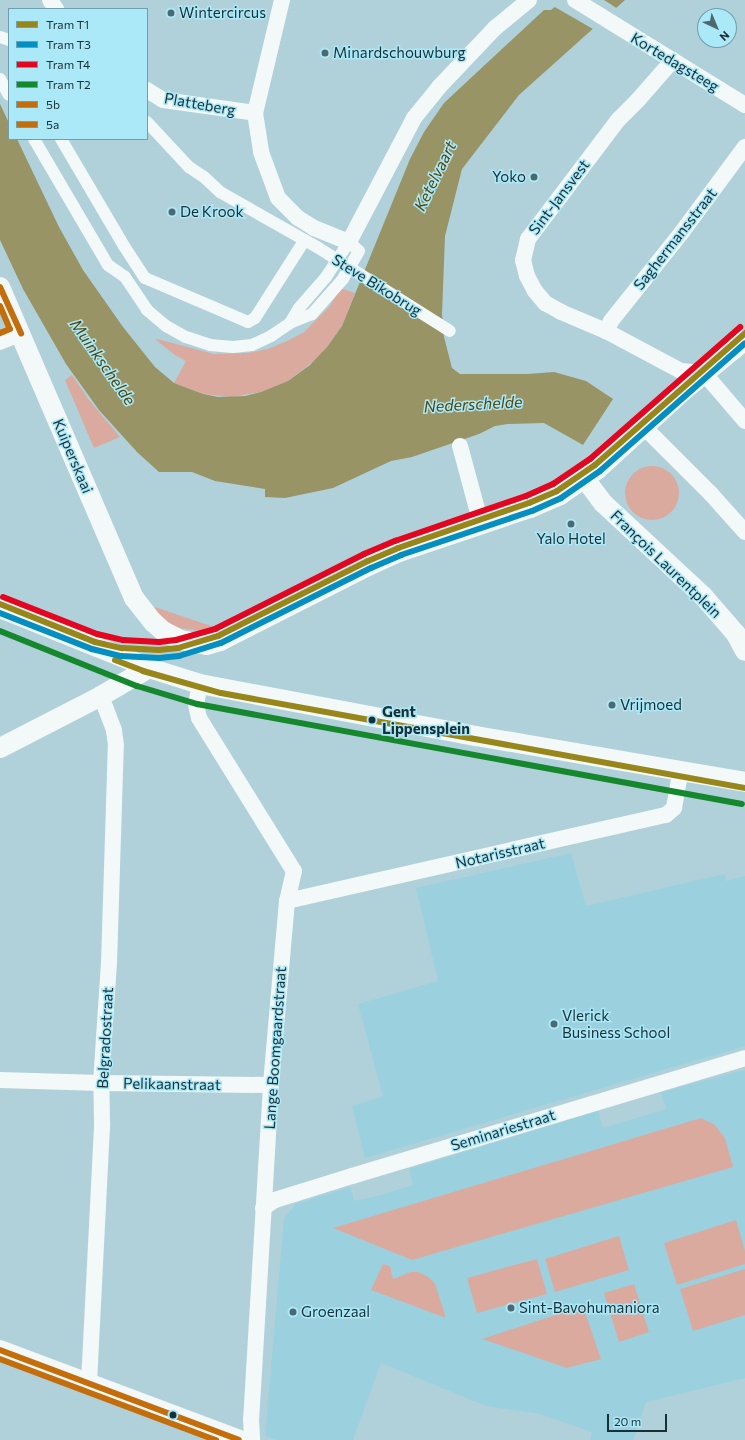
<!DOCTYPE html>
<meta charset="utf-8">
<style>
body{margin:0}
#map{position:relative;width:745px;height:1440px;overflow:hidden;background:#b0d0da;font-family:Commissioner,sans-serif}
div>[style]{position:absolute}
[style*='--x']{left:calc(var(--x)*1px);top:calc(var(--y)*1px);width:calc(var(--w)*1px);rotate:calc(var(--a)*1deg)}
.built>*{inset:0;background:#9bd1df}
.green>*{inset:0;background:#daaa9f}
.round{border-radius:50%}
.water>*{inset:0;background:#989466}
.pier>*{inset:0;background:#b0d0da}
.pedestrian>*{height:12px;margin:-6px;padding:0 6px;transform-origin:6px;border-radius:6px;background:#f3f8f9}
.minor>*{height:16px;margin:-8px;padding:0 8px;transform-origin:8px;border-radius:8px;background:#f3f8f9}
.tertiary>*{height:20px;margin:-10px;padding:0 10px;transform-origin:10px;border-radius:10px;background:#f3f8f9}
.bus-1>*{height:6px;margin:-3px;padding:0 3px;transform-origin:3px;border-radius:3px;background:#c46e0b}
.bus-2>*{height:6px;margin:-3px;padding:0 3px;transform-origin:3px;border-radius:3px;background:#c46e0b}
.tram-1>*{height:6px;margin:-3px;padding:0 3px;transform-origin:3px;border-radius:3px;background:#978619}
.tram-2>*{height:6px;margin:-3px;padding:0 3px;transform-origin:3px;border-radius:3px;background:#058fc0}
.tram-3>*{height:6px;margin:-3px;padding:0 3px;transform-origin:3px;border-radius:3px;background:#e40521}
.tram-4>*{height:6px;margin:-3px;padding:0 3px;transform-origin:3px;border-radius:3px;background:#15882e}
.dots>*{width:11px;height:11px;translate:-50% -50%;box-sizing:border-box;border:2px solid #abe8f8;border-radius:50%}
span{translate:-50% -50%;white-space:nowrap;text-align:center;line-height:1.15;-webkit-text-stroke:3px #abe8f8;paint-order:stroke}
.poi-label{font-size:15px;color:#183137}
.left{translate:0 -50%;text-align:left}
.right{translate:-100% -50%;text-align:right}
.street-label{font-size:15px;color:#183137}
.stop-label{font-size:15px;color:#183137;font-weight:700}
.water-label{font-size:16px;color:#52450c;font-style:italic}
.legend{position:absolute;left:8px;top:8px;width:140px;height:132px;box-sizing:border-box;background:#abe8f8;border:1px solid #709fab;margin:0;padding:5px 7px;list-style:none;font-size:12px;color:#183137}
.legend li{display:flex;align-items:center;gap:8px;height:20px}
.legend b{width:20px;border:1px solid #709fab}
.north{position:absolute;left:697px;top:8px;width:40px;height:40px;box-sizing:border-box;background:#abe8f8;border:1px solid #709fab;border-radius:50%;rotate:136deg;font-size:11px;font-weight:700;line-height:16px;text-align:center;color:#183137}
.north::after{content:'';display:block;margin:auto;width:14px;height:18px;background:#4d6970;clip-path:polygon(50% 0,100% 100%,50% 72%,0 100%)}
.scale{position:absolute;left:607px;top:1414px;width:60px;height:18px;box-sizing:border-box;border:2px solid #183137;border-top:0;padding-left:5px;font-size:12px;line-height:14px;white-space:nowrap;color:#183137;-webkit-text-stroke:3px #abe8f8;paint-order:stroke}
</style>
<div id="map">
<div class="built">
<div style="clip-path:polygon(571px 853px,586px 906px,724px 874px,727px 881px,745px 876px,745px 1046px,365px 1158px,352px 1106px,383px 1096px,358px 1004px,438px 981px,416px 888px)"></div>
<div style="clip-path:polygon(745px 1070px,745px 1378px,646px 1402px,633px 1440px,590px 1440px,592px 1432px,540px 1414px,486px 1406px,381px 1363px,353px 1440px,277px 1440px,265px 1436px,284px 1219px,296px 1204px,350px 1187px,354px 1201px,377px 1196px,413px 1185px,409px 1169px,598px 1111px,603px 1128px,666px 1109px,661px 1092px)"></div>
</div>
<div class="green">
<div style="clip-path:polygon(340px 288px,355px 293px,342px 326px,320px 356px,288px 381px,261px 392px,231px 397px,203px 394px,174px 383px,186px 361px,175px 355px,156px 340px,157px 339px,214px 354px,247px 353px,268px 349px,287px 341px,304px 332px,330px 306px)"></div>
<div style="clip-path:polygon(72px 375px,89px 400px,120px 437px,94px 448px,65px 380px)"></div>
<div class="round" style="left:625px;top:466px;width:54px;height:54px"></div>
<div style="clip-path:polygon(155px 607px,214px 627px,212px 630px,202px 631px,179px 628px,169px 624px,153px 610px)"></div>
<div style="clip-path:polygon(701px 1118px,715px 1125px,725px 1138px,733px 1167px,412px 1260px,333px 1228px)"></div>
<div style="clip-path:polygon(736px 1220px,745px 1251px,745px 1264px,677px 1285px,664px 1243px)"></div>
<div style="clip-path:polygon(619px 1236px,629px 1270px,555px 1292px,545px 1259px)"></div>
<div style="clip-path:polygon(537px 1259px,547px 1294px,477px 1313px,467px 1278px)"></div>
<div style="clip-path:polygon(383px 1264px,390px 1266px,393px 1279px,411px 1272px,418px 1272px,427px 1276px,435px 1284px,446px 1318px,371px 1290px)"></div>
<div style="clip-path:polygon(745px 1269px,745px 1315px,693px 1331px,680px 1289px)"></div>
<div style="clip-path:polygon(634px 1284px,649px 1332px,619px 1342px,604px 1293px)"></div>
<div style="clip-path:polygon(583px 1306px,601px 1359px,567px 1368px,482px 1339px)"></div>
</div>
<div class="water">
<div style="clip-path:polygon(563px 0,625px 0,519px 95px,462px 169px,445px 236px,442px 314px,444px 337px,452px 368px,460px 374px,528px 374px,554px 372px,586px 381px,613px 399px,583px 445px,544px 423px,508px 424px,495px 426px,479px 434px,412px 457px,391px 461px,333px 488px,285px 498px,265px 497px,265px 489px,215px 481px,192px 472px,159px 472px,137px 452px,99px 410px,66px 364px,23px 289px,0 240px,0 104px,9px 123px,9px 139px,17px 139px,59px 227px,83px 270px,123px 327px,155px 367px,174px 383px,203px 394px,218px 397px,245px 396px,261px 392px,288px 381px,310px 365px,327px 347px,342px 326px,410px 159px,424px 132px,444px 103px,544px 10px,551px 10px)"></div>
</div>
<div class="pier">
<div style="clip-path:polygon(560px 0,604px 0,618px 9px,593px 29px,553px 6px)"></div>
</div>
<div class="pedestrian">
<div style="--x:0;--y:37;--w:9;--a:18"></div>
<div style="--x:0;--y:79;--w:18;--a:61"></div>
<div style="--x:147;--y:122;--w:62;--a:47"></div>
<div style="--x:189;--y:167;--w:18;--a:34"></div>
<div style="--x:204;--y:177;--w:22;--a:43"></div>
<div style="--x:220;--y:192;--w:112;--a:29.6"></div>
<div style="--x:317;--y:247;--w:157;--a:32.3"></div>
<div style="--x:34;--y:139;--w:146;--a:59.6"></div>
<div style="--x:108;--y:265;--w:21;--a:35"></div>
<div style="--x:125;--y:277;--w:40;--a:56"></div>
<div style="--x:147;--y:310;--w:25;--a:40"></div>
<div style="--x:166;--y:326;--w:23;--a:29"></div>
<div style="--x:186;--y:337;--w:25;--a:18"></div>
<div style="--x:210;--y:345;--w:23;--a:5"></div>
<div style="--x:233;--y:347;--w:19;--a:-6"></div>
<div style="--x:252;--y:345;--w:21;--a:-25"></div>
<div style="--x:271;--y:336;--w:23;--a:-34"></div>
<div style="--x:290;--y:323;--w:17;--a:-59"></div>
<div style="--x:299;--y:308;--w:41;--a:-48.9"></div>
<div style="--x:326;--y:277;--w:42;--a:-56.7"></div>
<div style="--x:349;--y:242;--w:13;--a:42"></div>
<div style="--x:359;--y:251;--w:32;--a:120"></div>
<div style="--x:343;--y:279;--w:47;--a:131.5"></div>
<div style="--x:312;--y:314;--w:24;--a:158"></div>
<div style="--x:61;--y:139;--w:124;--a:59.5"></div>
<div style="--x:124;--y:246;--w:38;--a:57"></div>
<div style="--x:145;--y:278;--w:112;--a:23.1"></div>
<div style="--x:248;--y:322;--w:8;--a:-30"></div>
<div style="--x:255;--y:318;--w:91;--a:-57.5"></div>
</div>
<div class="minor">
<div style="--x:50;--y:0;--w:11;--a:56"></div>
<div style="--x:282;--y:0;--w:116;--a:103.4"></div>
<div style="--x:255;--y:113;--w:39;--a:81"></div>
<div style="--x:261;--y:152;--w:49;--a:69.7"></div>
<div style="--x:278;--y:198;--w:28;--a:45"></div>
<div style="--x:298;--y:218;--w:19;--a:32"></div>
<div style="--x:314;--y:228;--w:38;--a:22"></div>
<div style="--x:349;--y:242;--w:140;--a:-62.3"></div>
<div style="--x:414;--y:118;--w:40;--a:-51"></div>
<div style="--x:439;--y:87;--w:81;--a:-46.5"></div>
<div style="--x:495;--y:28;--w:44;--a:-39.5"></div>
<div style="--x:575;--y:0;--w:200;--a:31.7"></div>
<div style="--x:673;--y:60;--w:53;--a:131.2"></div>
<div style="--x:638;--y:100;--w:28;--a:135"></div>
<div style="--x:618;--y:120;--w:149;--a:127.1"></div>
<div style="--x:528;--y:239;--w:22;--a:103"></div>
<div style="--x:523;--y:260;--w:16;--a:76"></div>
<div style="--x:527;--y:276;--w:17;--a:62"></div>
<div style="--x:535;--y:291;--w:16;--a:50"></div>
<div style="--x:545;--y:303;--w:18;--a:29"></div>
<div style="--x:561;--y:312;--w:49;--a:22.9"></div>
<div style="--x:606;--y:331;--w:85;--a:28.1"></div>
<div style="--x:681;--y:371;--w:23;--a:5"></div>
<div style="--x:704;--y:373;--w:63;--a:49.5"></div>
<div style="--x:147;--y:90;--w:19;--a:32"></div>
<div style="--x:163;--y:100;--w:93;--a:8"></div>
<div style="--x:606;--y:331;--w:11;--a:-63"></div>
<div style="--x:611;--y:321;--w:114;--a:-51.4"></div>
<div style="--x:682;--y:232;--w:106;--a:-53.5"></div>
<div style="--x:0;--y:342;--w:23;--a:-23"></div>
<div style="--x:644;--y:427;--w:95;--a:45"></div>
<div style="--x:711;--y:494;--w:51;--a:48.2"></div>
<div style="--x:460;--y:446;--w:81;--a:74.9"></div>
<div style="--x:200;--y:684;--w:21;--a:101"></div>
<div style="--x:196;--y:705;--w:13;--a:77"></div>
<div style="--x:199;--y:718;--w:180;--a:58.2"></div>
<div style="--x:294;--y:871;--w:31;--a:103"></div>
<div style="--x:287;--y:901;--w:185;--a:95"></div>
<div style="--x:271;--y:1085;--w:335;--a:93.4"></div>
<div style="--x:251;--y:1419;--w:21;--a:87"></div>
<div style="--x:287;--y:901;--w:389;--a:-12.8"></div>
<div style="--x:666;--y:815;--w:11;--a:-41"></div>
<div style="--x:674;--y:808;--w:39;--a:-80"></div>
<div style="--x:0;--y:1080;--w:101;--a:1.7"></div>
<div style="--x:101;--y:1083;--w:170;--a:0.7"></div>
<div style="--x:263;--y:1208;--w:14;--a:-34"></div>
<div style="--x:275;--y:1200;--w:81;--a:-17.3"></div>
<div style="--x:352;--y:1176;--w:410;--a:-16.7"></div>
<div style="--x:89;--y:1383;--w:261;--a:-87.1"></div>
<div style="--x:102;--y:1122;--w:39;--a:-91"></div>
<div style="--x:101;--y:1083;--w:120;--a:-86.2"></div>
<div style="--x:109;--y:963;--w:218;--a:-88.2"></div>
<div style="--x:116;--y:745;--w:15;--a:-98"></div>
<div style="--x:114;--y:730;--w:36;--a:-111"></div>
</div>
<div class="tertiary">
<div style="--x:0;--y:287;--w:339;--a:66.7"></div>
<div style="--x:134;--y:598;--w:31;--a:52"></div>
<div style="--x:153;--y:622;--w:13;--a:42"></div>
<div style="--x:163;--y:631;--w:20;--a:27"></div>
<div style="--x:181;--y:640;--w:26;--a:11"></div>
<div style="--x:207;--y:645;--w:14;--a:-17"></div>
<div style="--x:220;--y:641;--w:168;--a:-26.9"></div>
<div style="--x:370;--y:565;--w:32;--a:-24"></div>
<div style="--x:399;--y:552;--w:138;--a:-18.6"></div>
<div style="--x:530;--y:508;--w:33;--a:-23"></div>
<div style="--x:560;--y:495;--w:46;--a:-34.4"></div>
<div style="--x:598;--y:469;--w:115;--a:-42.5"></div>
<div style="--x:683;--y:391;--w:80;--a:-39.4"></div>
<div style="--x:585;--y:479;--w:30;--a:53"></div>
<div style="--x:603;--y:503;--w:137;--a:42.9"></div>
<div style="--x:703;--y:596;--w:50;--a:49"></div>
<div style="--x:736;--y:634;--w:19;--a:62"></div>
<div style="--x:0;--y:608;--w:161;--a:21.9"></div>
<div style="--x:149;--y:668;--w:53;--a:17.4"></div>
<div style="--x:200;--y:684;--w:281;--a:10.7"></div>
<div style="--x:476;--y:736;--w:273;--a:9.7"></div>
<div style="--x:0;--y:748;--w:114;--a:-27.2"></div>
<div style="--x:101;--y:696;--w:56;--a:-30.3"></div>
<div style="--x:0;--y:1350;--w:255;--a:20.6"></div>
</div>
<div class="bus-1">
<div style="--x:0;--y:287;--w:51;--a:65.5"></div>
<div style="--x:0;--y:1350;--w:255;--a:20.6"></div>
</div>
<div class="bus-2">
<div style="--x:0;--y:306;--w:25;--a:67"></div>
<div style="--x:10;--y:329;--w:11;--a:158"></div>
<div style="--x:0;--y:1359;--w:231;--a:20.6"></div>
</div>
<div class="tram-1">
<div style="--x:0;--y:604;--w:102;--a:21.8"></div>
<div style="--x:95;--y:642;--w:28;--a:13"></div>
<div style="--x:122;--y:648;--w:37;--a:3"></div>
<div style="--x:159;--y:650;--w:19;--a:-6"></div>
<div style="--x:178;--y:648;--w:42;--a:-16.7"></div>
<div style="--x:218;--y:636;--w:168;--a:-26.6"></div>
<div style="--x:368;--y:561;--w:33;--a:-23"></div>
<div style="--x:398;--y:548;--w:139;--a:-19"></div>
<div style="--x:529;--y:503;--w:30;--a:-23"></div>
<div style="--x:557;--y:491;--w:46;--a:-34.4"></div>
<div style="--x:595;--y:465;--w:200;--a:-41.3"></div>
<div style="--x:115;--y:660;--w:30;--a:21"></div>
<div style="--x:143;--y:671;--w:81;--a:15.8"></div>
<div style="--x:221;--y:693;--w:533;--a:10.28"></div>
</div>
<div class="tram-2">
<div style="--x:0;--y:613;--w:99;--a:21.4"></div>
<div style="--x:92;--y:649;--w:30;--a:14"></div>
<div style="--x:121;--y:656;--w:38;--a:3"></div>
<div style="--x:159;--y:658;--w:20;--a:-6"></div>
<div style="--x:179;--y:656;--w:44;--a:-17.2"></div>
<div style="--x:221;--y:643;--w:168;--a:-26.6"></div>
<div style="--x:371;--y:568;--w:33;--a:-23"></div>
<div style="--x:401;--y:555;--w:138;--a:-18.6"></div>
<div style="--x:532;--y:511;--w:32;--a:-24"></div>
<div style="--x:561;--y:498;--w:47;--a:-34.7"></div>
<div style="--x:600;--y:471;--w:193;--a:-41.4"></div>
</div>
<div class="tram-3">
<div style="--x:3;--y:597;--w:101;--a:21.5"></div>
<div style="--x:97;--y:634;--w:27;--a:13"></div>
<div style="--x:123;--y:640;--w:36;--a:3"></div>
<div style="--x:159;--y:642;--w:17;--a:-7"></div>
<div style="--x:176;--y:640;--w:41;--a:-15.8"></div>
<div style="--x:215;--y:629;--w:167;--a:-26.7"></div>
<div style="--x:364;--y:554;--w:34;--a:-23"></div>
<div style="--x:395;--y:541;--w:139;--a:-19"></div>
<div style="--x:526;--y:496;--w:30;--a:-24"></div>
<div style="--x:553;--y:484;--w:45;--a:-34"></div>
<div style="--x:590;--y:459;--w:200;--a:-41.3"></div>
</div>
<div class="tram-4">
<div style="--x:0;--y:631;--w:148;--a:21.9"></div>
<div style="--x:137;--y:686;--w:63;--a:16.7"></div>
<div style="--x:197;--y:704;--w:554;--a:10.4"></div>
</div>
<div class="dots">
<div style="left:171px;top:13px;background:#4d6970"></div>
<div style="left:325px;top:53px;background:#4d6970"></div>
<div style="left:534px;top:177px;background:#4d6970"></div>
<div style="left:172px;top:212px;background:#4d6970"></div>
<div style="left:571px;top:524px;background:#4d6970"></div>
<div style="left:612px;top:705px;background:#4d6970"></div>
<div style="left:372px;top:720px;background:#183137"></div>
<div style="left:554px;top:1024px;background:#4d6970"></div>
<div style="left:511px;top:1308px;background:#4d6970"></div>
<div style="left:293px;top:1312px;background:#4d6970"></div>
<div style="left:173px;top:1415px;background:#183137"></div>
</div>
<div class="poi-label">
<span class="left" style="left:179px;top:13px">Wintercircus</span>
<span class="left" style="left:333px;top:53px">Minardschouwburg</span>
<span class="right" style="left:526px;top:177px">Yoko</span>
<span class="left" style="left:180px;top:212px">De Krook</span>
<span style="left:571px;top:539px">Yalo Hotel</span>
<span class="left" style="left:620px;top:705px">Vrijmoed</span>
<span class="left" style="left:562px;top:1024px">Vlerick<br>Business School</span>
<span class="left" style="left:519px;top:1308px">Sint-Bavohumaniora</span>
<span class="left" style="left:301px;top:1312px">Groenzaal</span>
</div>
<div class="street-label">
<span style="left:675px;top:62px;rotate:31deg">Kortedagsteeg</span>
<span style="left:200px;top:104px;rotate:10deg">Platteberg</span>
<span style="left:559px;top:197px;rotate:-53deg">Sint-Jansvest</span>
<span style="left:675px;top:239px;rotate:-52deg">Saghermansstraat</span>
<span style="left:377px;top:285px;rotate:32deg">Steve Bikobrug</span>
<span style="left:73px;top:456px;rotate:67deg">Kuiperskaai</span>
<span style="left:666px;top:564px;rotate:44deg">François Laurentplein</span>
<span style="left:500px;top:853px;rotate:-13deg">Notarisstraat</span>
<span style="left:105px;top:1038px;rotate:-87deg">Belgradostraat</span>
<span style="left:275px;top:1048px;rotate:-86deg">Lange Boomgaardstraat</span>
<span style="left:172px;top:1084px;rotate:1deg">Pelikaanstraat</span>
<span style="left:503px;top:1130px;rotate:-17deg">Seminariestraat</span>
</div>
<div class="stop-label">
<span class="left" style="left:382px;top:720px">Gent<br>Lippensplein</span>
</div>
<div class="water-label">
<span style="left:435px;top:176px;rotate:-64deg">Ketelvaart</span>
<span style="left:103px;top:362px;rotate:55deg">Muinkschelde</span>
<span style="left:473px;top:404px;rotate:-3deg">Nederschelde</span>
</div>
<ul class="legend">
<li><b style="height:5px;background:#978619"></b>Tram T1</li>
<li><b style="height:5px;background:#058fc0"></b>Tram T3</li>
<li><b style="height:5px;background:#e40521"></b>Tram T4</li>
<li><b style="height:5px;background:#15882e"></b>Tram T2</li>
<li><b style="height:5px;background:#c46e0b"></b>5b</li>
<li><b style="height:5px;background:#c46e0b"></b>5a</li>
</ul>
<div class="north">N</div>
<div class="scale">20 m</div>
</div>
